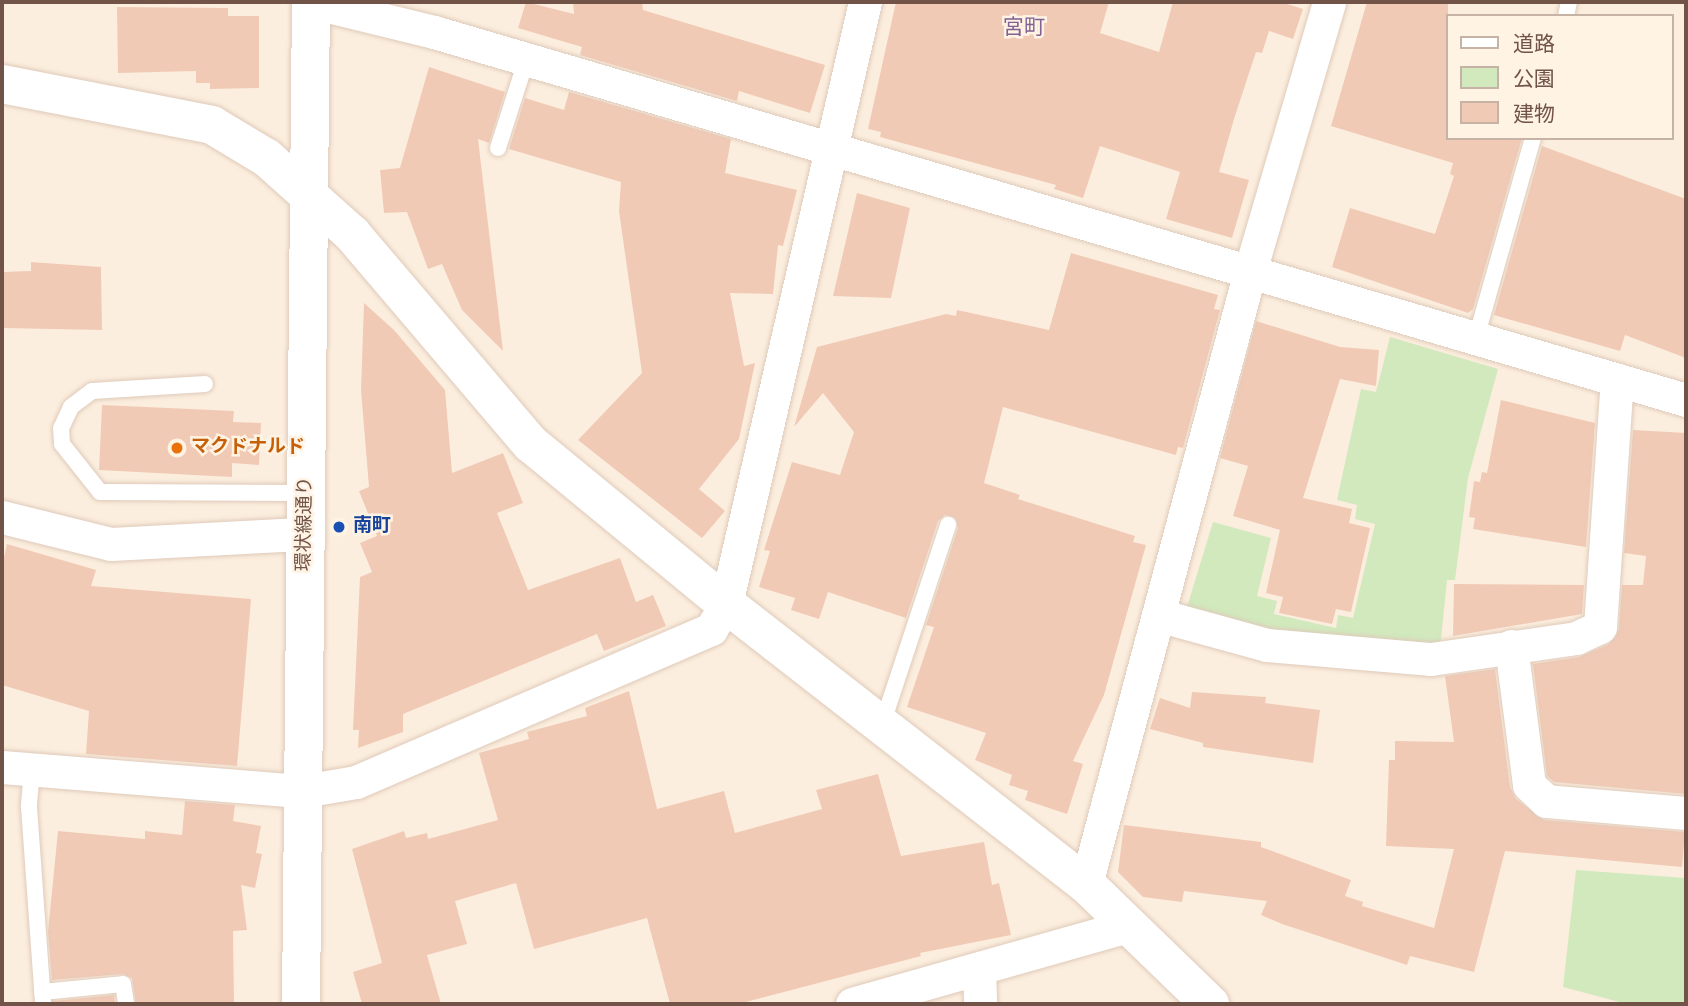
<!DOCTYPE html>
<meta charset="utf-8">
<style>
body{margin:0}
#map{position:relative;width:1688px;height:1006px;overflow:hidden;background:#fceede;font-family:Overpass,"Noto Sans JP",sans-serif}
div>[style]{position:absolute}
[style*='--x']{left:calc(var(--x)*1px);top:calc(var(--y)*1px);width:calc(var(--w)*1px);rotate:calc(var(--a)*1deg)}
.green>*{inset:0;background:#d1e9bd}
.building>*{inset:0;background:#f1cab6}
.roads{filter:drop-shadow(0 0 2px #dfcaba) drop-shadow(0 0 2px #dfcaba)}
.lane>*{height:16px;margin:-8px;padding:0 8px;transform-origin:8px;border-radius:8px;background:#fff}
.street>*{height:33px;margin:-16.5px;padding:0 16.5px;transform-origin:16.5px;border-radius:16.5px;background:#fff}
.secondary>*{height:38px;margin:-19px;padding:0 19px;transform-origin:19px;border-radius:19px;background:#fff}
.dots>*{width:19px;height:19px;translate:-50% -50%;box-sizing:border-box;border:4px solid #fff3e4;border-radius:50%}
span{translate:-50% -50%;white-space:nowrap;text-align:center;line-height:1.15;-webkit-text-stroke:5px #fff3e4;paint-order:stroke}
.food-label{font-size:19px;color:#c56008;font-weight:700}
.left{translate:0 -50%;text-align:left}
.street-label{font-size:19px;color:#715347}
.transit-label{font-size:19px;color:#164399;font-weight:700}
.neighbourhood-label{font-size:21px;color:#816295}
.frame{position:absolute;inset:0;border:4px solid #715347;pointer-events:none}
.legend{position:absolute;left:1446px;top:14px;width:228px;height:126px;box-sizing:border-box;background:#fff3e4;border:2px solid #c6b3a5;margin:0;padding:9px 12px;list-style:none;font-size:21px;color:#715347}
.legend li{display:flex;align-items:center;gap:14px;height:35px}
.legend b{width:35px;border:2px solid #c6b3a5}
</style>
<div id="map">
<div class="green">
<div style="clip-path:polygon(1390px 337px,1498px 369px,1468px 478px,1455px 580px,1447px 580px,1440px 649px,1289px 636px,1187px 607px,1213px 522px,1271px 538px,1257px 596px,1277px 601px,1274px 614px,1336px 628px,1338px 615px,1353px 618px,1375px 524px,1355px 519px,1357px 505px,1337px 500px,1361px 389px,1376px 392px)"></div>
<div style="clip-path:polygon(1576px 870px,1686px 878px,1686px 1004px,1627px 1004px,1563px 987px)"></div>
</div>
<div class="building">
<div style="clip-path:polygon(526px 2px,574px 14px,573px 2px,642px 2px,643px 10px,825px 65px,810px 113px,739px 91px,737px 101px,580px 55px,582px 47px,518px 28px)"></div>
<div style="clip-path:polygon(896px 2px,1109px 2px,1100px 33px,1159px 52px,1173px 2px,1281px 2px,1303px 9px,1293px 39px,1269px 31px,1262px 53px,1256px 52px,1234px 119px,1219px 172px,1249px 180px,1232px 238px,1166px 219px,1180px 172px,1100px 146px,1083px 198px,1054px 189px,1056px 185px,880px 137px,881px 132px,868px 129px)"></div>
<div style="clip-path:polygon(1367px 2px,1448px 2px,1448px 138px,1522px 138px,1473px 309px,1468px 313px,1332px 267px,1350px 208px,1435px 234px,1454px 176px,1450px 174px,1453px 163px,1331px 126px)"></div>
<div style="clip-path:polygon(117px 7px,228px 8px,228px 16px,259px 16px,259px 88px,210px 89px,210px 83px,196px 83px,196px 71px,118px 73px)"></div>
<div style="clip-path:polygon(429px 67px,505px 92px,489px 143px,478px 139px,503px 351px,462px 310px,442px 264px,428px 269px,407px 212px,384px 213px,380px 170px,400px 168px)"></div>
<div style="clip-path:polygon(569px 92px,731px 139px,725px 173px,797px 190px,783px 246px,778px 245px,773px 294px,730px 293px,744px 366px,755px 363px,739px 439px,699px 489px,725px 511px,702px 538px,578px 440px,642px 373px,619px 211px,621px 182px,509px 149px,525px 98px,564px 110px)"></div>
<div style="clip-path:polygon(1542px 146px,1686px 199px,1686px 358px,1625px 335px,1620px 351px,1494px 315px)"></div>
<div style="clip-path:polygon(857px 193px,910px 208px,891px 298px,833px 296px)"></div>
<div style="clip-path:polygon(1071px 253px,1218px 295px,1214px 309px,1220px 310px,1183px 448px,1178px 447px,1176px 455px,1003px 407px,984px 483px,1020px 495px,1018px 499px,1135px 536px,1133px 542px,1146px 545px,1104px 695px,1073px 761px,1083px 764px,1067px 814px,1025px 800px,1028px 791px,1009px 785px,1012px 775px,975px 760px,986px 733px,907px 707px,934px 627px,926px 625px,958px 528px,955px 518px,945px 515px,938px 521px,906px 618px,828px 592px,819px 619px,791px 610px,795px 598px,759px 587px,770px 551px,764px 550px,792px 462px,840px 475px,854px 432px,823px 393px,794px 427px,817px 347px,946px 314px,956px 316px,957px 310px,1049px 330px)"></div>
<div style="clip-path:polygon(31px 262px,101px 267px,102px 330px,2px 328px,2px 272px,31px 271px)"></div>
<div style="clip-path:polygon(364px 303px,394px 330px,445px 390px,452px 473px,503px 453px,523px 503px,497px 513px,528px 590px,620px 558px,636px 602px,653px 595px,666px 626px,604px 651px,597px 634px,403px 714px,403px 732px,358px 748px,359px 730px,353px 730px,360px 577px,372px 572px,360px 543px,377px 536px,359px 491px,369px 487px,361px 390px)"></div>
<div style="clip-path:polygon(1256px 321px,1340px 347px,1379px 350px,1376px 386px,1340px 379px,1303px 498px,1352px 509px,1349px 523px,1370px 528px,1351px 612px,1336px 609px,1332px 624px,1279px 613px,1283px 597px,1266px 593px,1280px 530px,1233px 516px,1248px 466px,1220px 458px)"></div>
<div style="clip-path:polygon(1501px 400px,1595px 423px,1586px 547px,1473px 529px,1475px 518px,1469px 517px,1474px 481px,1480px 482px,1482px 472px,1487px 473px)"></div>
<div style="clip-path:polygon(102px 405px,234px 411px,233px 422px,261px 423px,259px 465px,232px 463px,232px 477px,99px 470px)"></div>
<div style="clip-path:polygon(1633px 430px,1686px 433px,1686px 794px,1554px 782px,1547px 776px,1533px 664px,1579px 657px,1609px 644px,1619px 629px,1622px 585px,1643px 585px,1646px 556px,1624px 553px)"></div>
<div style="clip-path:polygon(7px 544px,96px 570px,91px 586px,251px 599px,237px 766px,86px 754px,89px 711px,2px 685px,2px 566px)"></div>
<div style="clip-path:polygon(1454px 584px,1584px 585px,1582px 614px,1453px 636px)"></div>
<div style="clip-path:polygon(1495px 669px,1510px 787px,1516px 799px,1544px 820px,1685px 832px,1682px 867px,1505px 851px,1474px 972px,1410px 956px,1407px 965px,1282px 924px,1261px 915px,1267px 901px,1184px 891px,1182px 902px,1143px 897px,1118px 872px,1124px 825px,1261px 842px,1261px 847px,1351px 880px,1345px 896px,1363px 902px,1362px 906px,1434px 928px,1454px 849px,1386px 846px,1389px 760px,1395px 760px,1395px 741px,1454px 742px,1445px 676px)"></div>
<div style="clip-path:polygon(629px 691px,657px 809px,724px 791px,735px 833px,822px 809px,816px 790px,878px 774px,901px 856px,984px 842px,992px 885px,999px 883px,1011px 935px,920px 953px,921px 956px,738px 1004px,670px 1004px,647px 918px,534px 949px,516px 883px,455px 901px,467px 944px,427px 955px,441px 1004px,362px 1004px,353px 972px,382px 963px,352px 849px,404px 831px,406px 838px,427px 833px,428px 839px,498px 820px,479px 753px,529px 739px,527px 732px,587px 716px,585px 708px)"></div>
<div style="clip-path:polygon(1192px 692px,1266px 697px,1265px 703px,1320px 710px,1313px 763px,1203px 747px,1203px 743px,1150px 729px,1160px 698px,1190px 708px)"></div>
<div style="clip-path:polygon(185px 801px,235px 805px,233px 821px,261px 826px,256px 853px,262px 854px,255px 888px,241px 885px,247px 930px,233px 931px,234px 1004px,136px 1004px,132px 978px,123px 974px,52px 980px,48px 932px,58px 831px,145px 839px,145px 831px,182px 835px)"></div>
<div style="clip-path:polygon(114px 995px,115px 1004px,53px 1004px,53px 1001px)"></div>
</div>
<div class="roads">
<div class="lane">
<div style="--x:1566;--y:16;--w:14;--a:-78"></div>
<div style="--x:498;--y:148;--w:91;--a:-72.2"></div>
<div style="--x:1476;--y:338;--w:208;--a:-74.1"></div>
<div style="--x:205;--y:384;--w:113;--a:176.5"></div>
<div style="--x:92;--y:391;--w:26;--a:143"></div>
<div style="--x:71;--y:407;--w:23;--a:115"></div>
<div style="--x:61;--y:428;--w:16;--a:86"></div>
<div style="--x:62;--y:444;--w:61;--a:51.6"></div>
<div style="--x:100;--y:492;--w:206;--a:0.3"></div>
<div style="--x:882;--y:725;--w:211;--a:-71.7"></div>
<div style="--x:32;--y:770;--w:37;--a:95"></div>
<div style="--x:29;--y:807;--w:197;--a:85.9"></div>
<div style="--x:42;--y:992;--w:81;--a:-5.6"></div>
<div style="--x:123;--y:984;--w:20;--a:81"></div>
</div>
<div class="street">
<div style="--x:311;--y:2;--w:127;--a:13.7"></div>
<div style="--x:434;--y:32;--w:1305;--a:16.38"></div>
<div style="--x:2;--y:517;--w:112;--a:13.9"></div>
<div style="--x:111;--y:544;--w:194;--a:-3"></div>
<div style="--x:1158;--y:615;--w:113;--a:15.4"></div>
<div style="--x:1267;--y:645;--w:165;--a:4.9"></div>
<div style="--x:1431;--y:659;--w:147;--a:-8.2"></div>
<div style="--x:1576;--y:638;--w:26;--a:-25"></div>
<div style="--x:1600;--y:627;--w:248;--a:-86.1"></div>
<div style="--x:1511;--y:646;--w:140;--a:82.6"></div>
<div style="--x:1529;--y:785;--w:23;--a:43"></div>
<div style="--x:1546;--y:801;--w:141;--a:4.9"></div>
<div style="--x:2;--y:767;--w:302;--a:4.6"></div>
<div style="--x:303;--y:791;--w:54;--a:-9.6"></div>
<div style="--x:356;--y:782;--w:387;--a:-23.3"></div>
<div style="--x:711;--y:629;--w:29;--a:-59"></div>
<div style="--x:726;--y:604;--w:618;--a:-77"></div>
<div style="--x:1086;--y:884;--w:635;--a:-75.02"></div>
<div style="--x:1250;--y:271;--w:280;--a:-73.6"></div>
<div style="--x:979;--y:970;--w:34;--a:88"></div>
<div style="--x:852;--y:1004;--w:287;--a:-15.8"></div>
</div>
<div class="secondary">
<div style="--x:2;--y:84;--w:214;--a:11"></div>
<div style="--x:212;--y:125;--w:64;--a:31"></div>
<div style="--x:267;--y:158;--w:114;--a:41.8"></div>
<div style="--x:352;--y:234;--w:276;--a:49.6"></div>
<div style="--x:531;--y:444;--w:252;--a:39.4"></div>
<div style="--x:726;--y:604;--w:456;--a:37.9"></div>
<div style="--x:1086;--y:884;--w:173;--a:44.1"></div>
<div style="--x:301;--y:1004;--w:1002;--a:-89.43"></div>
</div>
</div>
<div class="dots">
<div style="left:177px;top:448px;background:#e8710a"></div>
<div style="left:339px;top:527px;background:#1a4fb4"></div>
</div>
<div class="food-label">
<span class="left" style="left:191px;top:448px">マクドナルド</span>
</div>
<div class="street-label">
<span style="left:306px;top:524px;rotate:-89deg">環状線通り</span>
</div>
<div class="transit-label">
<span class="left" style="left:353px;top:527px">南町</span>
</div>
<div class="neighbourhood-label">
<span style="left:1024px;top:29px">宮町</span>
</div>
<div class="frame"></div>
<ul class="legend">
<li><b style="height:9px;background:#fff"></b>道路</li>
<li><b style="height:19px;background:#d1e9bd"></b>公園</li>
<li><b style="height:19px;background:#f1cab6"></b>建物</li>
</ul>
</div>
